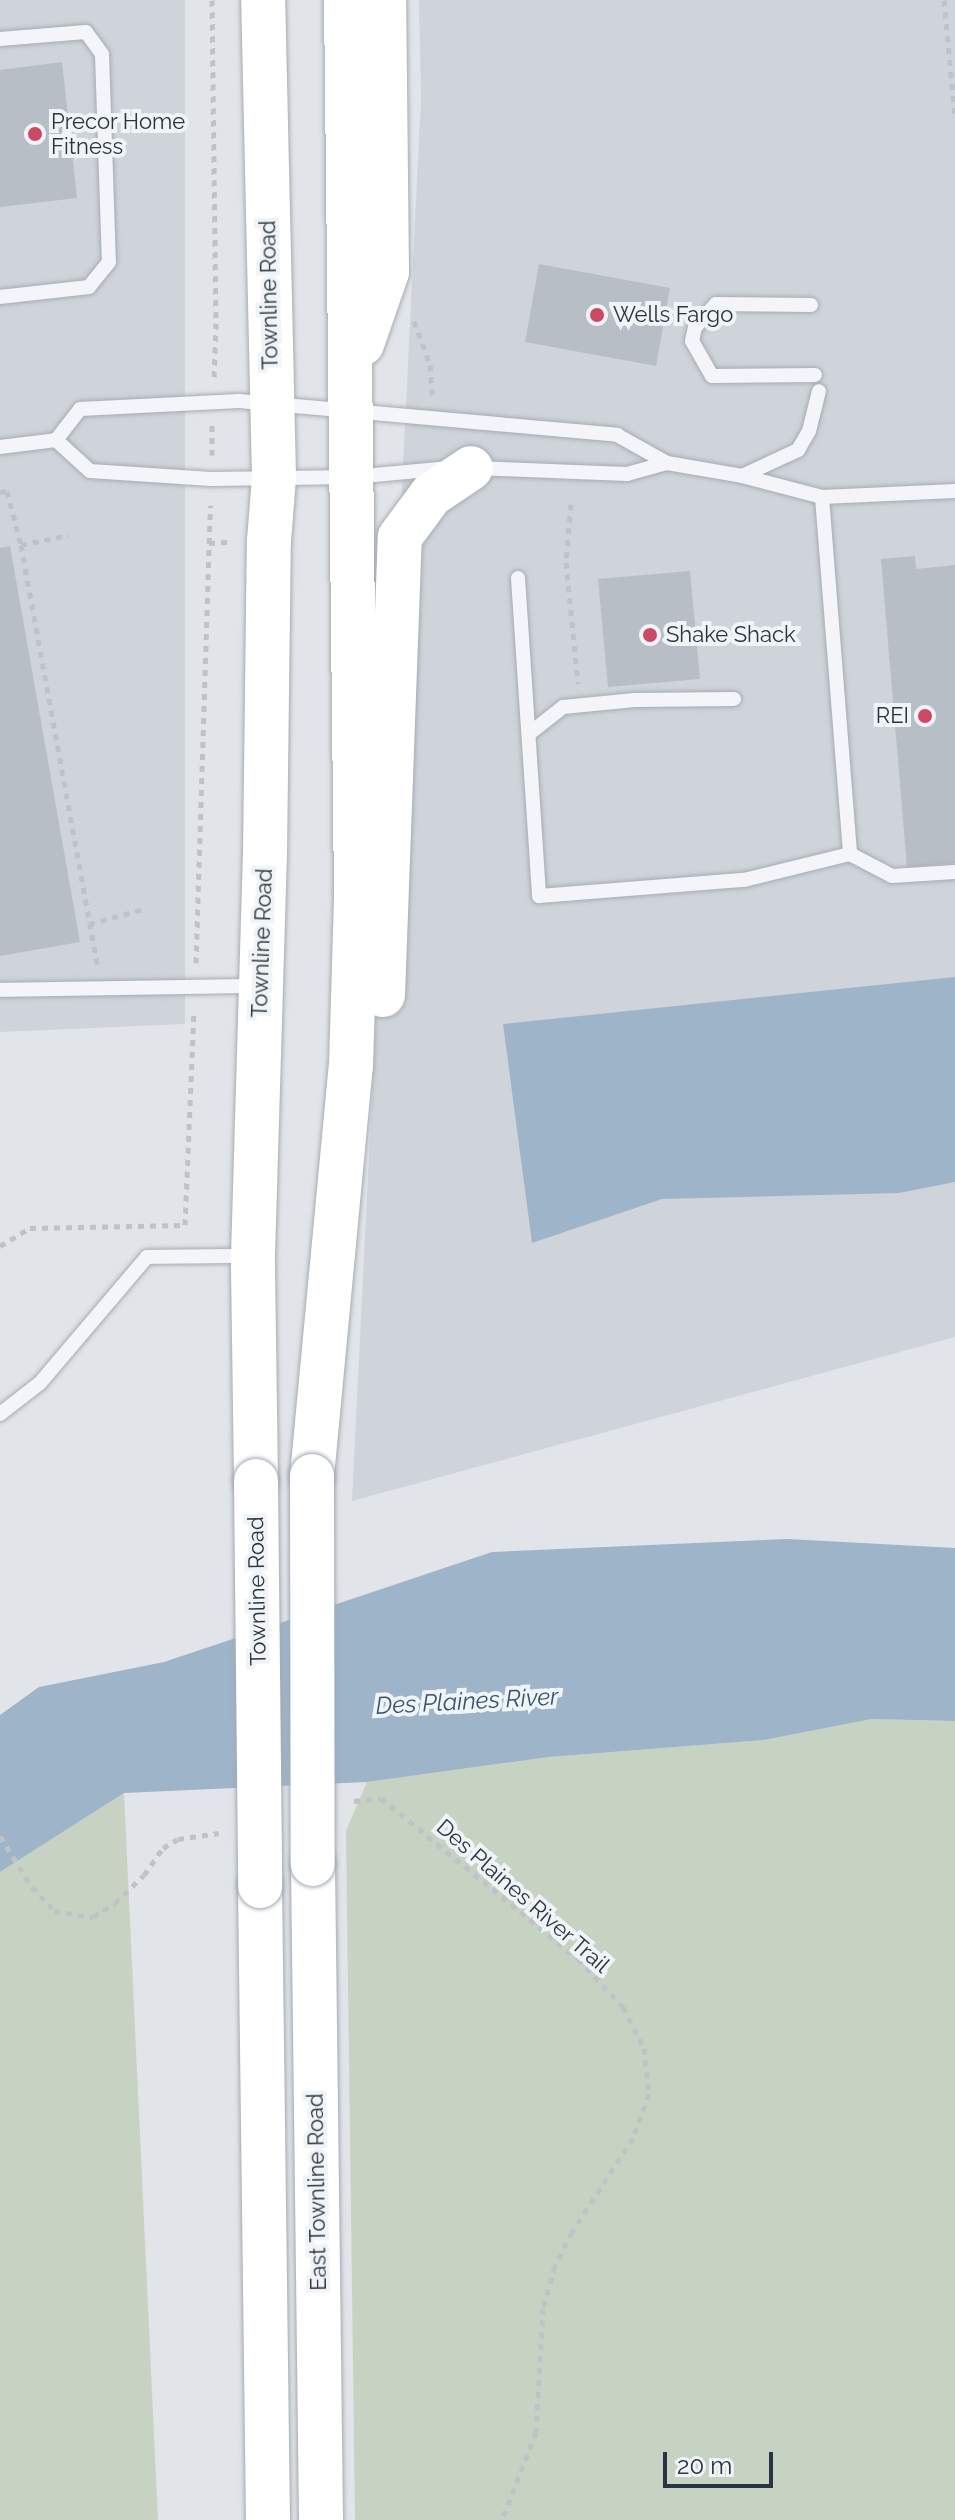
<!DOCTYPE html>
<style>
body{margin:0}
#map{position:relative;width:955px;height:2520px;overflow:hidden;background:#e1e5e9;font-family:Raleway,sans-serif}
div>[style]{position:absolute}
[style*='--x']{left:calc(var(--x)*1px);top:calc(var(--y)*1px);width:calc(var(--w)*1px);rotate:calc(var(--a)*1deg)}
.built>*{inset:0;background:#cfd4db}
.green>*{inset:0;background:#c7d3c2}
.water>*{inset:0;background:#9db4c9}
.building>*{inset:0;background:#b8bec6}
.path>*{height:5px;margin-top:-2.5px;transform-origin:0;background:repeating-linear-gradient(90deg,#bfc3c8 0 6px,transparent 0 12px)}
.roads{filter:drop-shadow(0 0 2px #a6acb3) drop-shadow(0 0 2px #a6acb3)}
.service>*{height:14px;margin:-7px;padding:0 7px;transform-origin:7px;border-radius:7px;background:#f4f5f8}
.primary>*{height:44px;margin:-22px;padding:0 22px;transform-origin:22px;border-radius:22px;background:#fff}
.bridges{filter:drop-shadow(0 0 2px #a1aab5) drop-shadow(0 0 2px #a1aab5)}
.primary-bridge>*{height:44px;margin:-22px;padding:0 22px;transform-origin:22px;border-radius:22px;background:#fff}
.dots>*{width:22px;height:22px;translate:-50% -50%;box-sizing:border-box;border:4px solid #f1f4f7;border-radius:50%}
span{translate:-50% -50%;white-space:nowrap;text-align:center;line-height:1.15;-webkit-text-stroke:8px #f1f4f7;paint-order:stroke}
.poi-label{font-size:22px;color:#2a3341}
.left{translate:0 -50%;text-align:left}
.right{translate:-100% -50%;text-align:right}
.street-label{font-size:22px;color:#2a3341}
.water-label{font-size:24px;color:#355474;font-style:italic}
.scale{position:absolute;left:663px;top:2452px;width:110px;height:36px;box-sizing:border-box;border:4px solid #2a3341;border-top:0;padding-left:10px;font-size:24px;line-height:28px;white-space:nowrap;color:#2a3341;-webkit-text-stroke:6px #f1f4f7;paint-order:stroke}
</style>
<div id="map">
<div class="built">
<div style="clip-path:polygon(0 0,185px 0,185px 1024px,0 1032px)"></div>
<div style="clip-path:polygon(419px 0,955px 0,955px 1337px,352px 1501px,421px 100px)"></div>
</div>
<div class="green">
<div style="clip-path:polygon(872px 1719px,955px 1721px,955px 2520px,355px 2520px,346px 1831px,367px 1782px,549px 1757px,764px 1740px)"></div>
<div style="clip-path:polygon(124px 1793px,158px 2520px,0 2520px,0 1872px)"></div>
</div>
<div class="water">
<div style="clip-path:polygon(955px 977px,955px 1182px,899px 1193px,662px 1199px,532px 1243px,503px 1024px)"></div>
<div style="clip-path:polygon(787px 1539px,955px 1548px,955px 1721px,872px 1719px,764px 1740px,549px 1757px,367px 1782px,124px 1793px,0 1872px,0 1715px,39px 1687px,164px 1662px,492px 1552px)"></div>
</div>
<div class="building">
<div style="clip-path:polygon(62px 62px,77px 198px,0 207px,0 70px)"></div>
<div style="clip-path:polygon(539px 264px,670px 288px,656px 366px,525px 342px)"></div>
<div style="clip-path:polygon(10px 546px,80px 942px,0 956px,0 548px)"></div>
<div style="clip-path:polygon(915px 556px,916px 569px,955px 565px,955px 863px,907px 867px,881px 559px)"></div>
<div style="clip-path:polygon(690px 571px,700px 679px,608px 687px,598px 579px)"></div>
</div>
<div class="path">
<div style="--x:212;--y:0;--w:323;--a:89.3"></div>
<div style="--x:216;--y:323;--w:56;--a:92"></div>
<div style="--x:944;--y:0;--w:118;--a:84.6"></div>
<div style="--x:414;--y:321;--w:47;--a:70"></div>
<div style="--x:430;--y:365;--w:31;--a:86"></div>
<div style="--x:212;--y:455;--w:30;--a:-90"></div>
<div style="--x:0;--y:492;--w:7;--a:-8"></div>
<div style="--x:7;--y:491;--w:56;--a:75.5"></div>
<div style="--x:21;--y:545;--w:49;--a:-11.8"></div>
<div style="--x:571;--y:504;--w:58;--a:94.9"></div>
<div style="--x:566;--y:562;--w:122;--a:84.3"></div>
<div style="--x:209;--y:543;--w:22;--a:-3"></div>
<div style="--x:21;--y:545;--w:427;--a:79.7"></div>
<div style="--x:89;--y:924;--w:57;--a:-15.3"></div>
<div style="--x:196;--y:963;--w:458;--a:-88.2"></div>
<div style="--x:0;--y:1246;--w:35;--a:-31"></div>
<div style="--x:30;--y:1228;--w:155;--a:-1.1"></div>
<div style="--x:185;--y:1225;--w:212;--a:-87.6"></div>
<div style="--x:354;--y:1801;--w:27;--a:-6"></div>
<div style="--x:381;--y:1798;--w:254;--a:39.3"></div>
<div style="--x:578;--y:1959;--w:66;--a:46.8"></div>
<div style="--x:623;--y:2007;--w:46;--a:62.9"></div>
<div style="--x:644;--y:2048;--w:46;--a:83.8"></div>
<div style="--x:649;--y:2094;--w:47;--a:110"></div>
<div style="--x:633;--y:2138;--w:112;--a:123"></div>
<div style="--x:572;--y:2232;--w:38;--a:117"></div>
<div style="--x:555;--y:2266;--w:44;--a:105.9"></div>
<div style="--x:543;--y:2308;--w:124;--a:93.2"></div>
<div style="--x:536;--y:2432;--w:94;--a:111.1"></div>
<div style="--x:0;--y:1836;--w:60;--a:57.9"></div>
<div style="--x:32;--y:1887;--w:33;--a:47"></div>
<div style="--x:54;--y:1911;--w:39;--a:9"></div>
<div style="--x:93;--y:1917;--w:26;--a:-32"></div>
<div style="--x:115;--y:1903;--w:40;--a:-44"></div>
<div style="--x:144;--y:1875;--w:33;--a:-55"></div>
<div style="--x:163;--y:1848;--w:17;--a:-31"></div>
<div style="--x:178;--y:1839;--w:41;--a:-8.3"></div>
</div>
<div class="roads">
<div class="service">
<div style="--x:0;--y:39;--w:86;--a:-4.7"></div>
<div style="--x:86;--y:32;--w:27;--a:54"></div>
<div style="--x:102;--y:54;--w:208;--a:88.1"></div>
<div style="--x:109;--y:262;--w:32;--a:129"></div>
<div style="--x:89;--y:287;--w:90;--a:173.6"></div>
<div style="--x:811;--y:305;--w:95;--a:-179.4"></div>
<div style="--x:716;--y:304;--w:31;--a:132"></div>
<div style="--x:695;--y:327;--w:14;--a:102"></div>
<div style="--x:692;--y:341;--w:40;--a:60.3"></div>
<div style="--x:712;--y:376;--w:103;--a:-0.6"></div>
<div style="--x:56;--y:440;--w:39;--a:-52"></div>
<div style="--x:80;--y:409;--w:159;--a:-2.9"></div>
<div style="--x:239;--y:401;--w:380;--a:5.1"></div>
<div style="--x:617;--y:435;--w:57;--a:29.2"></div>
<div style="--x:667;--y:463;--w:76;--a:9.8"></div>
<div style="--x:742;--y:476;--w:83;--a:14.7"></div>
<div style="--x:822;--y:497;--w:133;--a:-2.6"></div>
<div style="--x:0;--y:447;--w:56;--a:-7.1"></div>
<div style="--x:56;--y:440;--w:46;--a:42.4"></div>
<div style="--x:90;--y:471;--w:121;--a:3.8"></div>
<div style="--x:211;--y:479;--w:142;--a:-0.8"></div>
<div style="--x:353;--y:477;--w:97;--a:-5.3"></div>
<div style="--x:475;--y:468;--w:152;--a:2.3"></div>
<div style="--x:627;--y:474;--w:41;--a:-15.4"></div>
<div style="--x:742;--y:476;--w:62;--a:-24.9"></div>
<div style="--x:798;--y:450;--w:22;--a:-60"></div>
<div style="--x:809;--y:431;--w:41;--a:-76"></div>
<div style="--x:822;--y:497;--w:358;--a:85.5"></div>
<div style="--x:850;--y:854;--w:47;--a:27.6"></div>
<div style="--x:892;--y:876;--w:63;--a:-3.6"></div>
<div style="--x:518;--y:578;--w:319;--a:86.2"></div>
<div style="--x:539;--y:896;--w:206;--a:-4.5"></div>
<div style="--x:744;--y:880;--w:109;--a:-13.8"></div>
<div style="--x:530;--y:733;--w:42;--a:-38.2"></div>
<div style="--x:563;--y:707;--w:72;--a:-5.6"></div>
<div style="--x:635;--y:700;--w:99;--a:-0.6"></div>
<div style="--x:0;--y:990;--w:257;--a:-0.9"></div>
<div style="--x:0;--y:1414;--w:51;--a:-37.8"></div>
<div style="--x:40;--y:1383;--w:165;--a:-49.7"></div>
<div style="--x:147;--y:1257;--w:103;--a:-0.6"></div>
</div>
<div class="primary">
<div style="--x:362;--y:344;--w:76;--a:-70.9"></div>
<div style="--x:387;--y:272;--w:272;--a:-90.6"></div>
<div style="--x:383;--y:995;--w:458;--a:-87.9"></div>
<div style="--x:400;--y:537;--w:52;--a:-53.6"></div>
<div style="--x:431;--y:495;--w:48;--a:-34"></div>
<div style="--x:312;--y:1476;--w:412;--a:-84.6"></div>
<div style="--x:351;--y:1066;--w:172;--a:-88.3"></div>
<div style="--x:356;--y:894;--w:894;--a:-90.64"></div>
<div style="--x:256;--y:1481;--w:225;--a:-90.8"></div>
<div style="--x:253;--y:1256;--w:400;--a:-88.3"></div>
<div style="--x:265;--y:856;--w:315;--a:-89.3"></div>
<div style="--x:269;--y:541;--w:64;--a:-85.5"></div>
<div style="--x:274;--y:477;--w:477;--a:-91.3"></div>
<div style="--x:313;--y:1864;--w:656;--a:89.3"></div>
<div style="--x:260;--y:1886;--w:634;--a:89.28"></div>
</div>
</div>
<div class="bridges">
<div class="primary-bridge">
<div style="--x:312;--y:1476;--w:388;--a:89.9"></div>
<div style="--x:256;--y:1481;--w:405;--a:89.4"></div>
</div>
</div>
<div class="dots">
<div style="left:35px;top:134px;background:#cb4963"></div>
<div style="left:597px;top:315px;background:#cb4963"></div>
<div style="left:650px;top:635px;background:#cb4963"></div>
<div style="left:925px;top:716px;background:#cb4963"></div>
</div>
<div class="poi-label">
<span class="left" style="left:51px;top:134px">Precor Home<br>Fitness</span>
<span class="left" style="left:613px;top:315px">Wells Fargo</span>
<span class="left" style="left:666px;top:635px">Shake Shack</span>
<span class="right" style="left:909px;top:716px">REI</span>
</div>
<div class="street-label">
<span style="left:269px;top:295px;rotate:-91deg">Townline Road</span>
<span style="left:262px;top:943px;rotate:-88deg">Townline Road</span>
<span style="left:257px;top:1591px;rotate:-91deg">Townline Road</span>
<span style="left:523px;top:1896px;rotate:41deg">Des Plaines River Trail</span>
<span style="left:317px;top:2192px;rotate:-91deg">East Townline Road</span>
</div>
<div class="water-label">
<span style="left:467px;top:1701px;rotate:-3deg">Des Plaines River</span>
</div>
<div class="scale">20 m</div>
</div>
